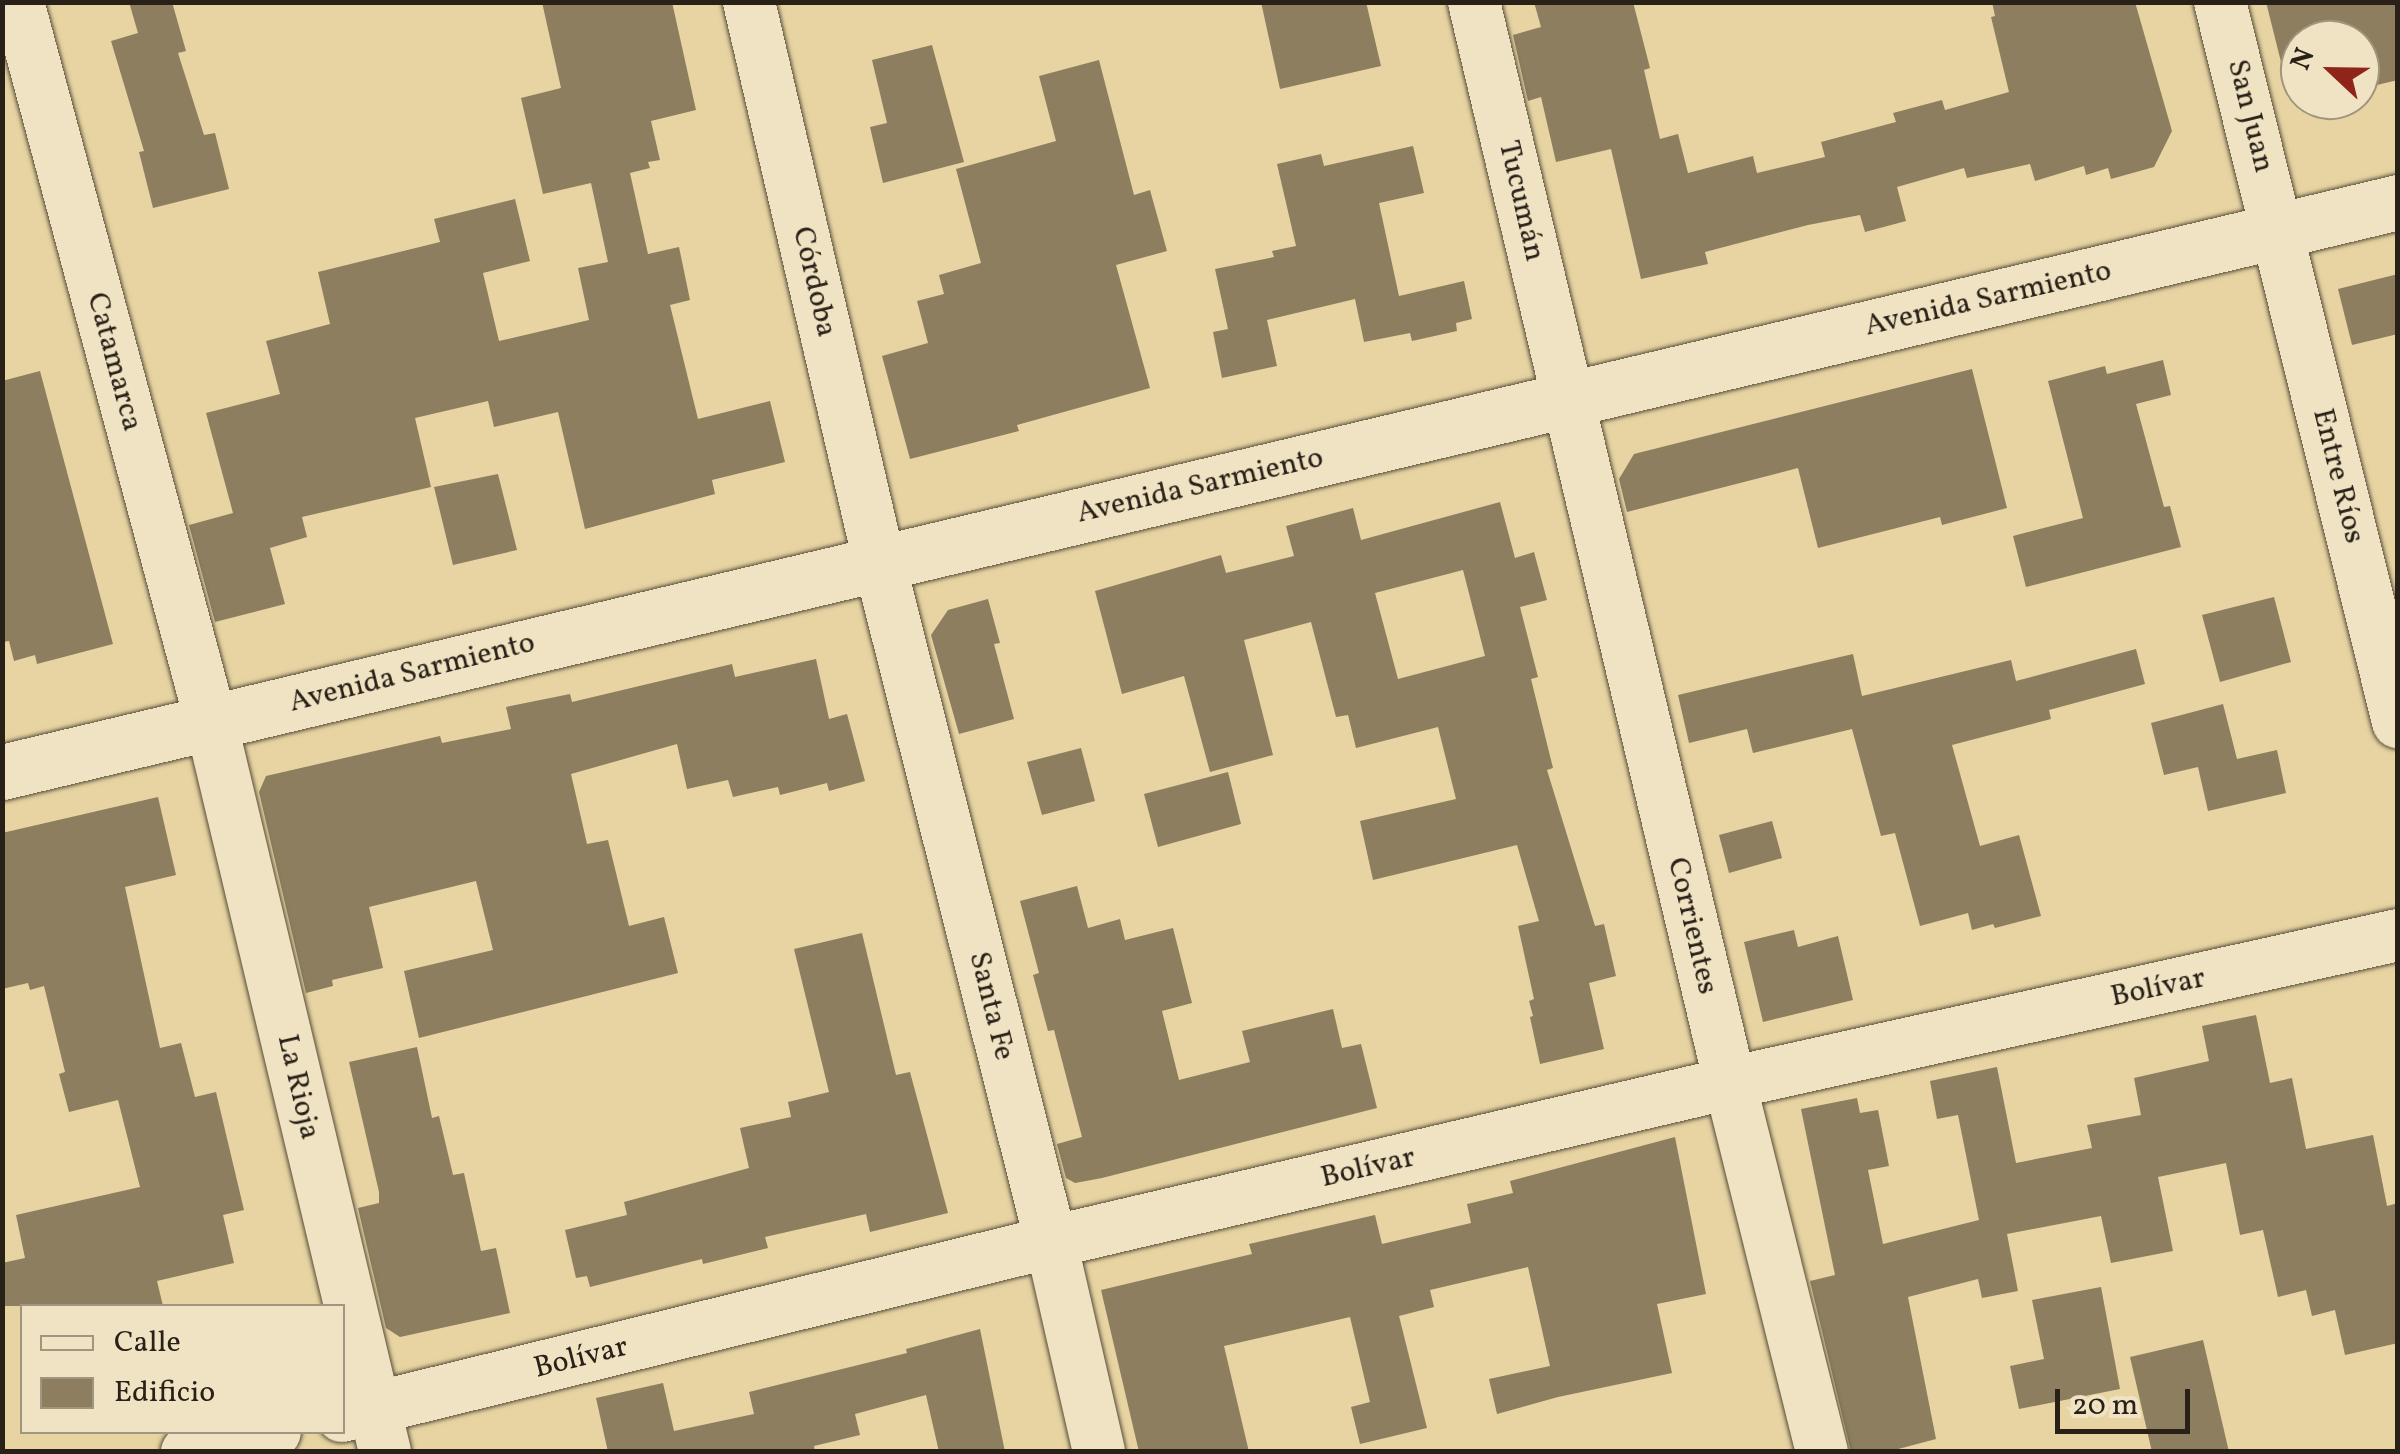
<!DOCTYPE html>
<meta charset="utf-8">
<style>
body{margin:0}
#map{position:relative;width:2400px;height:1454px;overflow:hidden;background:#e7d4a2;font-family:Vollkorn,serif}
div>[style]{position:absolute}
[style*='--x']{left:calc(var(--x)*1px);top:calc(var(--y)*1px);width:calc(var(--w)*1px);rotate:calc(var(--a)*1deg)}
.building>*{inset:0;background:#8c7e5f}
.roads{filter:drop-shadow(0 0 2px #584d3a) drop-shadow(0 0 2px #584d3a)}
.minor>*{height:52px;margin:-26px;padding:0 26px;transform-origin:26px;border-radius:26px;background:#efe3c3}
.secondary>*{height:55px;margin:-27.5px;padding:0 27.5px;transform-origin:27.5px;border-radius:27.5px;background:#efe3c3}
span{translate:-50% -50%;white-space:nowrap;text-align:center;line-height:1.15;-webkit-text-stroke:9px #efe3c3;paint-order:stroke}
.street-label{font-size:30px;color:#292017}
.frame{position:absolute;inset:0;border:5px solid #292017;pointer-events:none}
.legend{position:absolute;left:20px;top:1304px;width:325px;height:130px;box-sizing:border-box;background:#efe3c3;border:2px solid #a0957e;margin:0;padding:12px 18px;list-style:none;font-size:30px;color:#292017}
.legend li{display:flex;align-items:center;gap:20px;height:50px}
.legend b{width:50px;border:2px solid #a0957e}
.north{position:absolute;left:2280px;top:20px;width:100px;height:100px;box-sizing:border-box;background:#efe3c3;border:2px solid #a0957e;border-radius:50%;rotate:292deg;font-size:28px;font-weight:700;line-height:40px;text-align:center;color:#292017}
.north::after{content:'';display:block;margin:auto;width:35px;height:45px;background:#8f2418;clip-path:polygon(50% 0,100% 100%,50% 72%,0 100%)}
.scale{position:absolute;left:2055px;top:1389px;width:135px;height:45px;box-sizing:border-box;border:5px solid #292017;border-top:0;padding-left:12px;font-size:30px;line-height:35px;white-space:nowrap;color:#292017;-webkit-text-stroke:8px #efe3c3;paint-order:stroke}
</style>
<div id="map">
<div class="building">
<div style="clip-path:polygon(129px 2px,172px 2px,186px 51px,178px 53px,204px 135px,215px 133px,229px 189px,153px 208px,139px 152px,144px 151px,111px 41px,138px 33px)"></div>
<div style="clip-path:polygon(542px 2px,672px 2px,696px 110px,651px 121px,660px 160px,648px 162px,650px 168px,630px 173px,648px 254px,679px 247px,690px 300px,670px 305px,698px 419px,770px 401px,785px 462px,712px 480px,715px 494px,585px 529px,558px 412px,494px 427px,488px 401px,415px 418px,431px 487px,302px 517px,307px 537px,270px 548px,285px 604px,215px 622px,189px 525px,233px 513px,206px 413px,280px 394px,266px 341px,330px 324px,318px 272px,440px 242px,434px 219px,515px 199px,530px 261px,483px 273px,499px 341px,589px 320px,578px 268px,608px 262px,591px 183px,543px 194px,521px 98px,561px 88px)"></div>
<div style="clip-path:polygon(1261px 2px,1366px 2px,1381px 66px,1280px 89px)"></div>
<div style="clip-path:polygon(1534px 2px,1633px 2px,1650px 68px,1644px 70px,1660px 139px,1678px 134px,1688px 173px,1753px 156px,1757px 173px,1825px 157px,1821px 142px,1896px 122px,1893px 113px,1942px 100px,1945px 110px,2009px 92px,1991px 17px,1995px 16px,1992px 2px,2135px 2px,2172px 131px,2154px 167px,2111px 179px,2108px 168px,2086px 175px,2084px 166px,2035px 181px,2030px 164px,1967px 178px,1964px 168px,1897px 187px,1906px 221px,1865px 232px,1860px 215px,1808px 225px,1705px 252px,1708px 264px,1641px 279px,1611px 149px,1556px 162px,1541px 97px,1528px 101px,1513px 35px,1541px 27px)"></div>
<div style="clip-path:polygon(2266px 2px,2398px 2px,2398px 80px,2360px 89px,2360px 40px,2300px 40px,2300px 70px,2284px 74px)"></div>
<div style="clip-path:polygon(932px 45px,964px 162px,883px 183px,870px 127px,887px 123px,872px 60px)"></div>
<div style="clip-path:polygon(1099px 60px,1134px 195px,1150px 190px,1167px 251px,1116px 265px,1150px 388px,1017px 425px,1019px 431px,910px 459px,882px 356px,928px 343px,917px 301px,944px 294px,939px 275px,981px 263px,956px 169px,1056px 141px,1039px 76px)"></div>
<div style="clip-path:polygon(1413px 146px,1424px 193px,1379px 203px,1399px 296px,1464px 281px,1472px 319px,1456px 323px,1457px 331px,1412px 341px,1410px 333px,1364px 342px,1355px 299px,1267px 320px,1277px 366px,1222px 378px,1213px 332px,1228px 329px,1215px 269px,1274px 257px,1272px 251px,1296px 246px,1277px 164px,1321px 154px,1324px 166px)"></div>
<div style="clip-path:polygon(2398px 274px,2398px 334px,2352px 345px,2338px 289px)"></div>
<div style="clip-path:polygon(2163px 360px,2171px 395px,2136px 404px,2164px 507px,2170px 506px,2181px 547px,2026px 587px,2013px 536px,2083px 518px,2048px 381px,2105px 366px,2107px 374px)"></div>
<div style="clip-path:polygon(1972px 369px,2007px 508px,1942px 525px,1940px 517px,1818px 548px,1798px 468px,1627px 512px,1619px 479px,1634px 454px)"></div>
<div style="clip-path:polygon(40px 371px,113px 644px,37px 664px,35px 655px,14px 661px,9px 641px,2px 642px,2px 381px)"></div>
<div style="clip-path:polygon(498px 474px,517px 550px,453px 565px,434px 487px)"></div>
<div style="clip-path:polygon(evenodd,1500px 502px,1515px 558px,1534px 552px,1547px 600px,1520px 607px,1538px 677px,1531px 679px,1553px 768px,1547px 770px,1595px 926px,1604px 924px,1616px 976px,1589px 983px,1604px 1049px,1540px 1064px,1530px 1017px,1533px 1016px,1529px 1001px,1534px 999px,1518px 926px,1539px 921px,1517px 845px,1373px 880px,1360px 821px,1456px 799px,1438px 727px,1356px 748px,1348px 715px,1336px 717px,1311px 622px,1244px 640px,1273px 755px,1210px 772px,1184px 676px,1122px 694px,1095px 591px,1221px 555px,1226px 573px,1294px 556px,1286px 526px,1353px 508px,1361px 540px,1500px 502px,1463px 570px,1485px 656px,1398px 679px,1375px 593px,1463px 570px)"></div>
<div style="clip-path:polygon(2274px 597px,2291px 662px,2220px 682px,2202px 615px)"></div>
<div style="clip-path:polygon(988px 599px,1000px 643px,994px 644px,1014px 719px,959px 734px,931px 635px,948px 610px)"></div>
<div style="clip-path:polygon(2136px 649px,2145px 684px,2049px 710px,2051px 719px,1952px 745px,1980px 846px,2019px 835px,2041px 916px,1995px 928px,1993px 924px,1972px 930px,1968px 913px,1920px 926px,1895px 833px,1881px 836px,1852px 729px,1753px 753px,1747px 729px,1689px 743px,1678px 695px,1853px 654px,1862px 696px,2011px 660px,2016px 681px)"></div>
<div style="clip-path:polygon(816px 659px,829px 719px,847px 714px,865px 781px,829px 791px,827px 783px,780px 795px,778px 787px,733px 797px,728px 780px,687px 789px,677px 744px,571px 774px,587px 844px,608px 840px,629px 926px,664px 917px,678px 973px,419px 1038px,404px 971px,493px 950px,476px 881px,369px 907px,383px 968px,332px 980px,333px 986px,306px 993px,259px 792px,266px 776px,440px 736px,442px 743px,511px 729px,506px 707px,570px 694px,572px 702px,732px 664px,735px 677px)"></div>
<div style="clip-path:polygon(2223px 704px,2237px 759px,2277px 750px,2286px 793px,2208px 811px,2198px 767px,2164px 775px,2151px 723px)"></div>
<div style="clip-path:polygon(1081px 748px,1095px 801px,1042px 815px,1027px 762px)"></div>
<div style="clip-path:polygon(1228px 772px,1241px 824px,1158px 847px,1144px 794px)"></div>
<div style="clip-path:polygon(158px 797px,176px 875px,125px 887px,160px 1048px,181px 1043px,195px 1097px,216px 1092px,244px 1210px,223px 1215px,234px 1263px,157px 1281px,163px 1306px,2px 1306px,2px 1263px,25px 1258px,16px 1215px,140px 1187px,118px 1100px,69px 1112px,59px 1074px,65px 1072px,44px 986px,30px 990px,28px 983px,2px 989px,2px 833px)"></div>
<div style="clip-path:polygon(1772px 821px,1782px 858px,1729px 873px,1719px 835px)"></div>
<div style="clip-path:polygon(1077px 886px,1088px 928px,1120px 919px,1125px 940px,1173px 928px,1192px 1003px,1162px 1011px,1179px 1080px,1250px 1062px,1242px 1031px,1333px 1009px,1342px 1048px,1361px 1044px,1377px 1108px,1102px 1178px,1075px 1183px,1066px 1178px,1057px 1144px,1082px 1137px,1054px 1030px,1048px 1031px,1033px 975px,1039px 973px,1020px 901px)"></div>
<div style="clip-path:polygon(1794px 930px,1798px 947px,1838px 936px,1853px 1000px,1763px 1022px,1744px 942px)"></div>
<div style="clip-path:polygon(862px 933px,896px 1075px,910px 1072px,948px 1213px,870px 1232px,866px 1214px,765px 1237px,768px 1248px,703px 1264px,702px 1259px,590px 1287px,587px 1276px,576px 1278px,565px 1230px,627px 1215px,624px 1202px,749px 1168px,740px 1128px,791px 1117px,788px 1102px,829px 1092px,794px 949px)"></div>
<div style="clip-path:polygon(2256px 1015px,2270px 1083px,2292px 1078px,2306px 1149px,2373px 1135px,2387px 1206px,2398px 1203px,2398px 1343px,2345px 1355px,2335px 1310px,2312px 1316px,2306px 1290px,2278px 1297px,2263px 1230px,2240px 1235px,2226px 1163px,2158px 1177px,2173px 1251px,2111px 1263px,2101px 1216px,2007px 1234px,2018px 1291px,1982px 1298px,1978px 1279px,1908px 1297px,1936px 1439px,1887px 1452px,1851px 1452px,1810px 1281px,1835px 1275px,1801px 1109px,1857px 1098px,1860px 1113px,1878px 1110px,1889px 1166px,1868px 1170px,1883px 1244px,1979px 1220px,1958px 1115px,1937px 1119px,1930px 1081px,1997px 1067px,2016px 1163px,2092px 1148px,2087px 1125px,2141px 1115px,2134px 1078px,2209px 1061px,2202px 1026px)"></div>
<div style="clip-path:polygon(417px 1047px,432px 1118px,439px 1116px,453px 1175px,464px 1173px,481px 1251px,496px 1248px,510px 1313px,400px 1337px,386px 1328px,358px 1208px,379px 1203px,379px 1192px,349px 1062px)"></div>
<div style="clip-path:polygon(1675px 1137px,1706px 1294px,1657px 1304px,1672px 1373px,1558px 1397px,1497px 1414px,1489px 1379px,1550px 1366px,1528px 1267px,1430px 1290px,1434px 1307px,1399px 1316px,1427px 1428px,1360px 1444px,1351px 1407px,1370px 1402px,1350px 1317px,1224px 1346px,1249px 1452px,1139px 1452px,1101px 1290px,1252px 1254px,1249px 1244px,1375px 1215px,1382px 1244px,1471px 1223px,1467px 1204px,1513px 1193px,1510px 1181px)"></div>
<div style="clip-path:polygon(2101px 1287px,2120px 1389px,2019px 1409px,2010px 1366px,2044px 1359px,2032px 1300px)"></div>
<div style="clip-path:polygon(980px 1329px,1005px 1452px,939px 1452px,926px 1395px,855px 1414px,860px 1435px,814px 1446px,815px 1452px,608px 1452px,596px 1398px,663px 1383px,674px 1431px,754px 1414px,749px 1392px,907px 1353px,906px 1349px)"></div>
<div style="clip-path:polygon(2203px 1340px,2229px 1452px,2152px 1452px,2130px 1357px)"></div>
</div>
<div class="roads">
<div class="minor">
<div style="--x:18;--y:2;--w:745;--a:74.99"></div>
<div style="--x:211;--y:722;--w:750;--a:76.59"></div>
<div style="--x:749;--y:2;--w:574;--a:76.91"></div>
<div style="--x:879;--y:561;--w:702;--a:75.83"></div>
<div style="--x:1051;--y:1242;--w:215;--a:77.1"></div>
<div style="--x:1474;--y:2;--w:1111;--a:76.68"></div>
<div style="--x:1730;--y:1083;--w:380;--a:76"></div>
<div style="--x:2220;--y:2;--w:742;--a:76.11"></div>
<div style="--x:342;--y:1416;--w:730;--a:-13.79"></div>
<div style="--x:1051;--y:1242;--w:697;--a:-13.18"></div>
<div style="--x:1730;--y:1083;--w:684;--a:-12.49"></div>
<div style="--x:187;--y:1452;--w:90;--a:-12.8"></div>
</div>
<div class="secondary">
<div style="--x:2;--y:772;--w:2463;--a:-13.38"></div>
</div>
</div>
<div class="street-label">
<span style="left:2250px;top:116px;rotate:76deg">San Juan</span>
<span style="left:1521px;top:201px;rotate:77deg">Tucumán</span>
<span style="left:814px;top:282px;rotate:77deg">Córdoba</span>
<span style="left:1988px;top:299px;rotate:-13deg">Avenida Sarmiento</span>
<span style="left:114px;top:362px;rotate:75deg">Catamarca</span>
<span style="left:2338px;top:476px;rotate:76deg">Entre Ríos</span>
<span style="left:1200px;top:486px;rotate:-13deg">Avenida Sarmiento</span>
<span style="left:412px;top:673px;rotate:-14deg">Avenida Sarmiento</span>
<span style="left:1692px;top:926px;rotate:77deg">Corrientes</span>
<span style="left:2158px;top:988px;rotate:-12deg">Bolívar</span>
<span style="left:991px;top:1006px;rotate:76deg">Santa Fe</span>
<span style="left:298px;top:1087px;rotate:77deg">La Rioja</span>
<span style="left:1368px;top:1168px;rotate:-13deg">Bolívar</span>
<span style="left:581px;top:1358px;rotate:-14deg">Bolívar</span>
</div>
<div class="frame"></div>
<ul class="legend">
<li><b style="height:12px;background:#efe3c3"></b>Calle</li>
<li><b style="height:28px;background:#8c7e5f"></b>Edificio</li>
</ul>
<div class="north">N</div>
<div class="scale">20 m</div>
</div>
